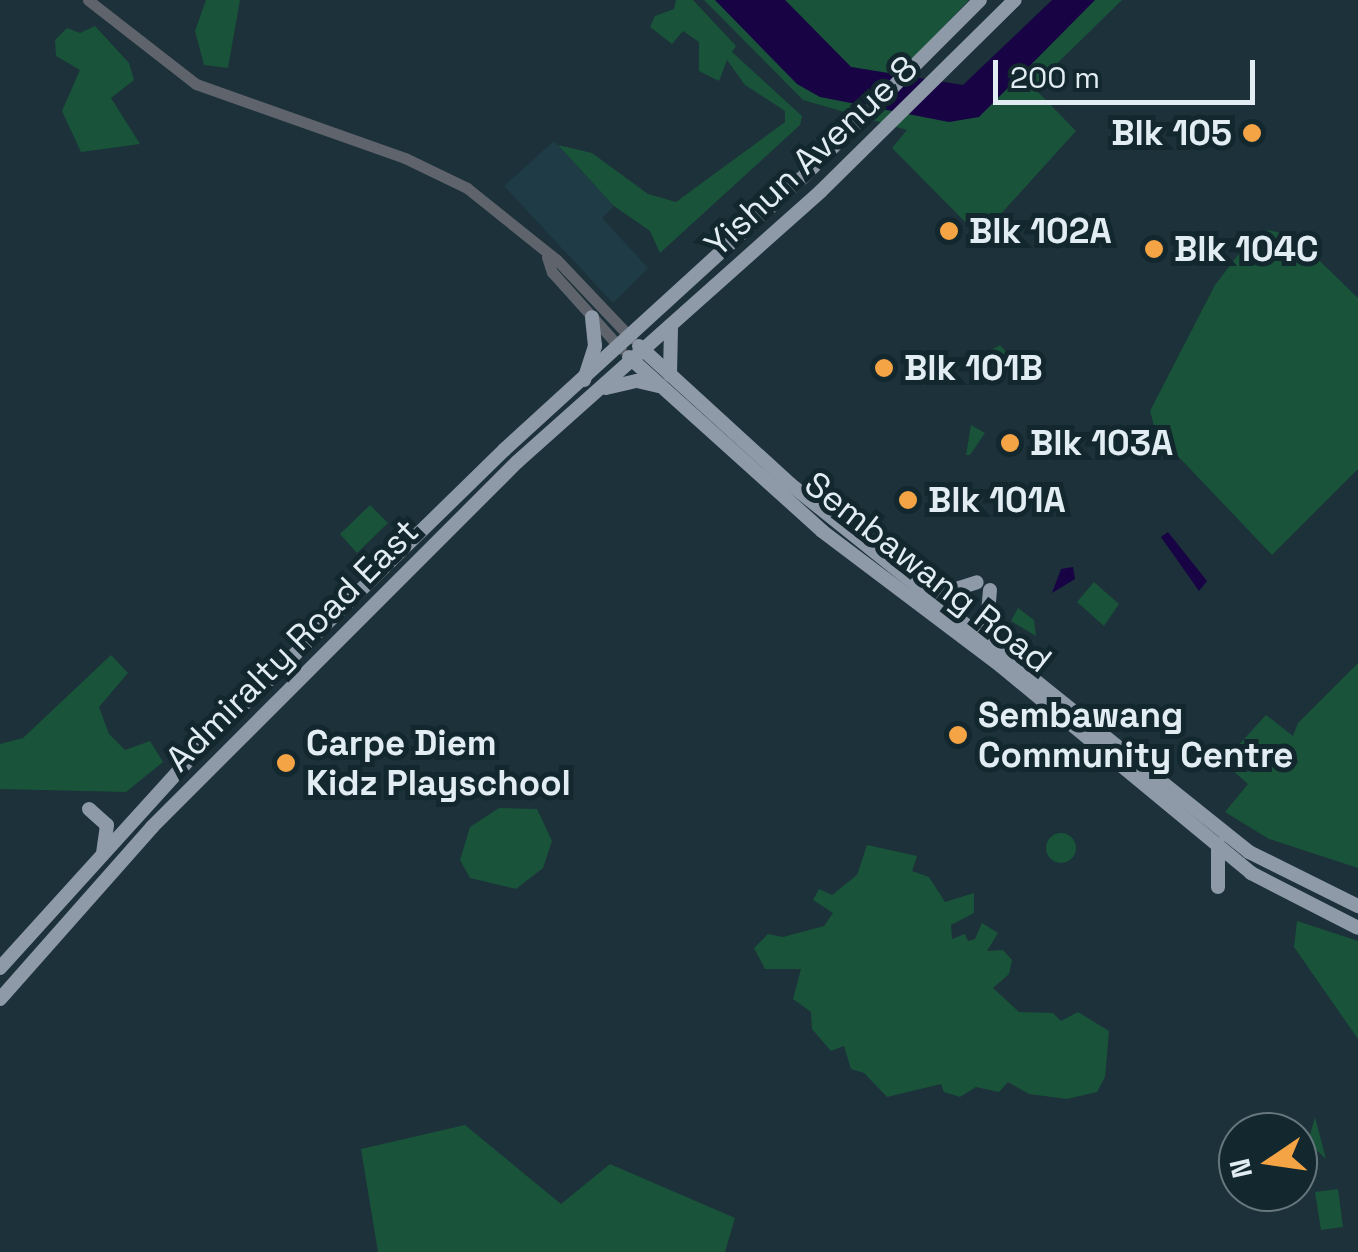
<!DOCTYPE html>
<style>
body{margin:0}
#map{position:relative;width:1358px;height:1252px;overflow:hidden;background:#1c3139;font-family:"Space Grotesk",sans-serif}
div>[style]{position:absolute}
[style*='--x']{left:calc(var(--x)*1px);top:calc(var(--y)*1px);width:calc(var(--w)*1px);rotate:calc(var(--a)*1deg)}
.built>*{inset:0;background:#1f3c46}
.green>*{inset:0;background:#19533a}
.round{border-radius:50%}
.water>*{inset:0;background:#180345}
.minor>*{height:11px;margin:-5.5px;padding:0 5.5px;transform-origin:5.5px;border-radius:5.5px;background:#5f646c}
.major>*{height:14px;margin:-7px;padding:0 7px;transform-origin:7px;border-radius:7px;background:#8f9aa9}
.dots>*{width:28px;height:28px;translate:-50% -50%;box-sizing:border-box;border:5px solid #13272e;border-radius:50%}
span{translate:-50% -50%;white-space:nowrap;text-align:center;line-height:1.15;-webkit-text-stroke:10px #13272e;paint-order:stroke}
.poi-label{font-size:35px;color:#e1edf2;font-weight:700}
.right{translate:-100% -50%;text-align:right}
.left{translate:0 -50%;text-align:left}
.street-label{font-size:35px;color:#e1edf2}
.north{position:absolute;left:1218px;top:1112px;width:100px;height:100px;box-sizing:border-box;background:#13272e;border:2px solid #65767c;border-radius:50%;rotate:257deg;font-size:28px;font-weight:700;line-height:40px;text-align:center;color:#e1edf2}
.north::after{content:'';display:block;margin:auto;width:35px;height:45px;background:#f4a444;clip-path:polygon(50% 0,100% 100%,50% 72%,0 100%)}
.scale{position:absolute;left:993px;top:60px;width:262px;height:45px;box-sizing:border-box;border:5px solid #e1edf2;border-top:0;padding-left:12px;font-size:30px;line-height:35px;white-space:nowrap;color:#e1edf2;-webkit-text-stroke:8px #13272e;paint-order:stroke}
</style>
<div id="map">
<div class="built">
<div style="clip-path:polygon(554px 141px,614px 206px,602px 218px,648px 268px,613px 303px,504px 186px)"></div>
</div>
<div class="green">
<div style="clip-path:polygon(206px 0,240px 0,228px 68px,204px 65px,195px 31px)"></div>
<div style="clip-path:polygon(676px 0,693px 0,736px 46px,732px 52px,802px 116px,800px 125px,660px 253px,650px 231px,614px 206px,558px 145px,592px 153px,648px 194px,676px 202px,785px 122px,785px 111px,745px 85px,727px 60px,719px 81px,699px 71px,699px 42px,683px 31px,672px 44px,650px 27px,655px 16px,674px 9px)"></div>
<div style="clip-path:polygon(704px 0,740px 0,821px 83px,983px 92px,1073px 0,1122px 0,1033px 87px,1076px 131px,980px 237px,892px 148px,907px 130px,803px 100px)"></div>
<div style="clip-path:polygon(785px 0,969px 0,897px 75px,851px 67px)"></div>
<div style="clip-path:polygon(95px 26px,129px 63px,134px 80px,111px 98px,140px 144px,81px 152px,62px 111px,80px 70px,56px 56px,55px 40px,67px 28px,80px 33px)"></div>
<div style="clip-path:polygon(1268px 230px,1294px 236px,1358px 298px,1358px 469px,1272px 555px,1156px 433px,1150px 411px,1215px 285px,1252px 237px)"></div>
<div style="clip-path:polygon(1000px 345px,1013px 360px,982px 371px,981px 356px)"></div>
<div style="clip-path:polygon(971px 425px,985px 433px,970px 455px,966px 455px)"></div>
<div style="clip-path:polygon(370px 505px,388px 523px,357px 553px,340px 534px)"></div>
<div style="clip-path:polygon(1094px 582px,1119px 604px,1104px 626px,1077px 602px)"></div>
<div style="clip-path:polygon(1018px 608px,1034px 620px,1036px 636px,1011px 621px)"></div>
<div style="clip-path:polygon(111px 655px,128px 673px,99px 707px,109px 734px,125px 750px,150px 741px,163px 762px,126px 792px,0 789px,0 744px,23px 738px)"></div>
<div style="clip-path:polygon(1358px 663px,1358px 868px,1269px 839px,1225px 812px,1248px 784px,1223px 762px,1266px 715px,1293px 736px,1298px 723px)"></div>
<div style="clip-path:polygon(499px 808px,537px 809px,552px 841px,543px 868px,516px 889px,470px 878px,460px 860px,470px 827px)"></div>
<div class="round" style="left:1046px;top:833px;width:30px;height:30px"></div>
<div style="clip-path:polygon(867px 845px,917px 856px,912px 871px,929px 877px,945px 902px,974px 893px,974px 913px,951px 925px,952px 939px,965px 934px,968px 941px,975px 939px,982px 923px,998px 933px,987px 951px,1003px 950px,1012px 960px,1009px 974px,993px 988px,1019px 1012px,1053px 1013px,1061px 1021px,1078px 1012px,1109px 1031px,1105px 1077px,1097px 1092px,1067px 1099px,1029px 1094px,1008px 1082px,999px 1092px,976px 1087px,960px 1097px,944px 1092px,941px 1084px,887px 1097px,864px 1073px,851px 1069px,844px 1046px,831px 1051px,812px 1029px,811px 1012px,793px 999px,801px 969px,765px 969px,754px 948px,768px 934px,783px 937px,824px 926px,833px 913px,813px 900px,819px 889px,832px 895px,857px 875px)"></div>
<div style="clip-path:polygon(1297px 921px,1358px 941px,1358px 1039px,1294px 947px)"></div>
<div style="clip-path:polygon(1315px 1117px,1326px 1159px,1308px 1142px)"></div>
<div style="clip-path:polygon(465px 1125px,561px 1204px,610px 1164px,735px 1218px,725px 1252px,378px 1252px,361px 1149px)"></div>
<div style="clip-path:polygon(1338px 1189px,1343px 1227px,1321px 1230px,1315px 1192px)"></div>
</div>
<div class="water">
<div style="clip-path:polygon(715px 0,785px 0,851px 67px,963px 85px,1052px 0,1095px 0,979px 117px,949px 122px,820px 97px,797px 84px)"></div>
<div style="clip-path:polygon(1168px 532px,1207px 581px,1199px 591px,1161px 537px)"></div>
<div style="clip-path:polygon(1073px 567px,1075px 579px,1052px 593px,1061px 569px)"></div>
</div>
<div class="minor">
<div style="--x:88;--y:0;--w:137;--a:37.9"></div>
<div style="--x:196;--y:84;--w:222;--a:19.5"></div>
<div style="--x:405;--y:158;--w:69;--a:25.8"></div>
<div style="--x:467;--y:188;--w:115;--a:38.7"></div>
<div style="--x:557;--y:260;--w:108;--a:46.5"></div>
<div style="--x:547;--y:257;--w:16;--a:72"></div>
<div style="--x:552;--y:272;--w:103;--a:48.1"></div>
</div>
<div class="major">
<div style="--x:639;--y:346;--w:205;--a:42.4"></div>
<div style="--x:790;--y:484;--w:588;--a:38.72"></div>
<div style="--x:1249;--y:852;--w:122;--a:26.4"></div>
<div style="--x:629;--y:357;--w:260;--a:42"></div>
<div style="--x:822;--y:531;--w:224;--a:37"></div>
<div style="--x:1001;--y:666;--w:325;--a:39.6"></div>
<div style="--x:1251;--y:873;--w:120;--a:27.2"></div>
<div style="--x:670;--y:375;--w:47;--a:-88.8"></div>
<div style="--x:584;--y:380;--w:36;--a:-72"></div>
<div style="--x:595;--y:346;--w:29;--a:-96"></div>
<div style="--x:606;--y:388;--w:32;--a:-13"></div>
<div style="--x:637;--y:381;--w:22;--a:13"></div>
<div style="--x:927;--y:587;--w:23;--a:10"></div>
<div style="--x:950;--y:591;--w:28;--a:-18"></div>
<div style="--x:990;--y:590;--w:33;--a:95"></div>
<div style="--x:987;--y:623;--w:21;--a:67"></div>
<div style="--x:89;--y:809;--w:24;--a:42"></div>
<div style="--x:107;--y:825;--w:29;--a:98"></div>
<div style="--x:1218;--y:844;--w:43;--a:90"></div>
<div style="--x:0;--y:968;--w:309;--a:-47.8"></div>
<div style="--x:208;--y:739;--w:414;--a:-44.3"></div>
<div style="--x:504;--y:450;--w:402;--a:-42.4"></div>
<div style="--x:801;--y:179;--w:253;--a:-45"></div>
<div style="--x:0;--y:999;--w:230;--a:-48.5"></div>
<div style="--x:152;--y:827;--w:516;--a:-45"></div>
<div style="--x:517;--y:462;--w:407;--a:-41.7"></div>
<div style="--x:821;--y:191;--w:272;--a:-44.6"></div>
</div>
<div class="dots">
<div style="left:1252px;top:133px;background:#f4a444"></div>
<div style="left:949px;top:231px;background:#f4a444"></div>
<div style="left:1154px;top:249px;background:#f4a444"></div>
<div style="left:884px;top:368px;background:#f4a444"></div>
<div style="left:1010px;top:443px;background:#f4a444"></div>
<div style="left:908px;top:500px;background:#f4a444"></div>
<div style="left:958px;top:735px;background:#f4a444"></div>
<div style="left:286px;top:763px;background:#f4a444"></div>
</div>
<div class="poi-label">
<span class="right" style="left:1232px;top:133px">Blk 105</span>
<span class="left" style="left:969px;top:231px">Blk 102A</span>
<span class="left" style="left:1174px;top:249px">Blk 104C</span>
<span class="left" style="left:904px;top:368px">Blk 101B</span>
<span class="left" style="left:1030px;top:443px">Blk 103A</span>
<span class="left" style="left:928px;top:500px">Blk 101A</span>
<span class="left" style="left:978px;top:735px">Sembawang<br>Community Centre</span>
<span class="left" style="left:306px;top:763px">Carpe Diem<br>Kidz Playschool</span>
</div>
<div class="street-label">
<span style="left:811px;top:156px;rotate:-43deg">Yishun Avenue 8</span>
<span style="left:928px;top:572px;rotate:38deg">Sembawang Road</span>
<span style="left:292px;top:645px;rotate:-45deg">Admiralty Road East</span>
</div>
<div class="north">N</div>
<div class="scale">200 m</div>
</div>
